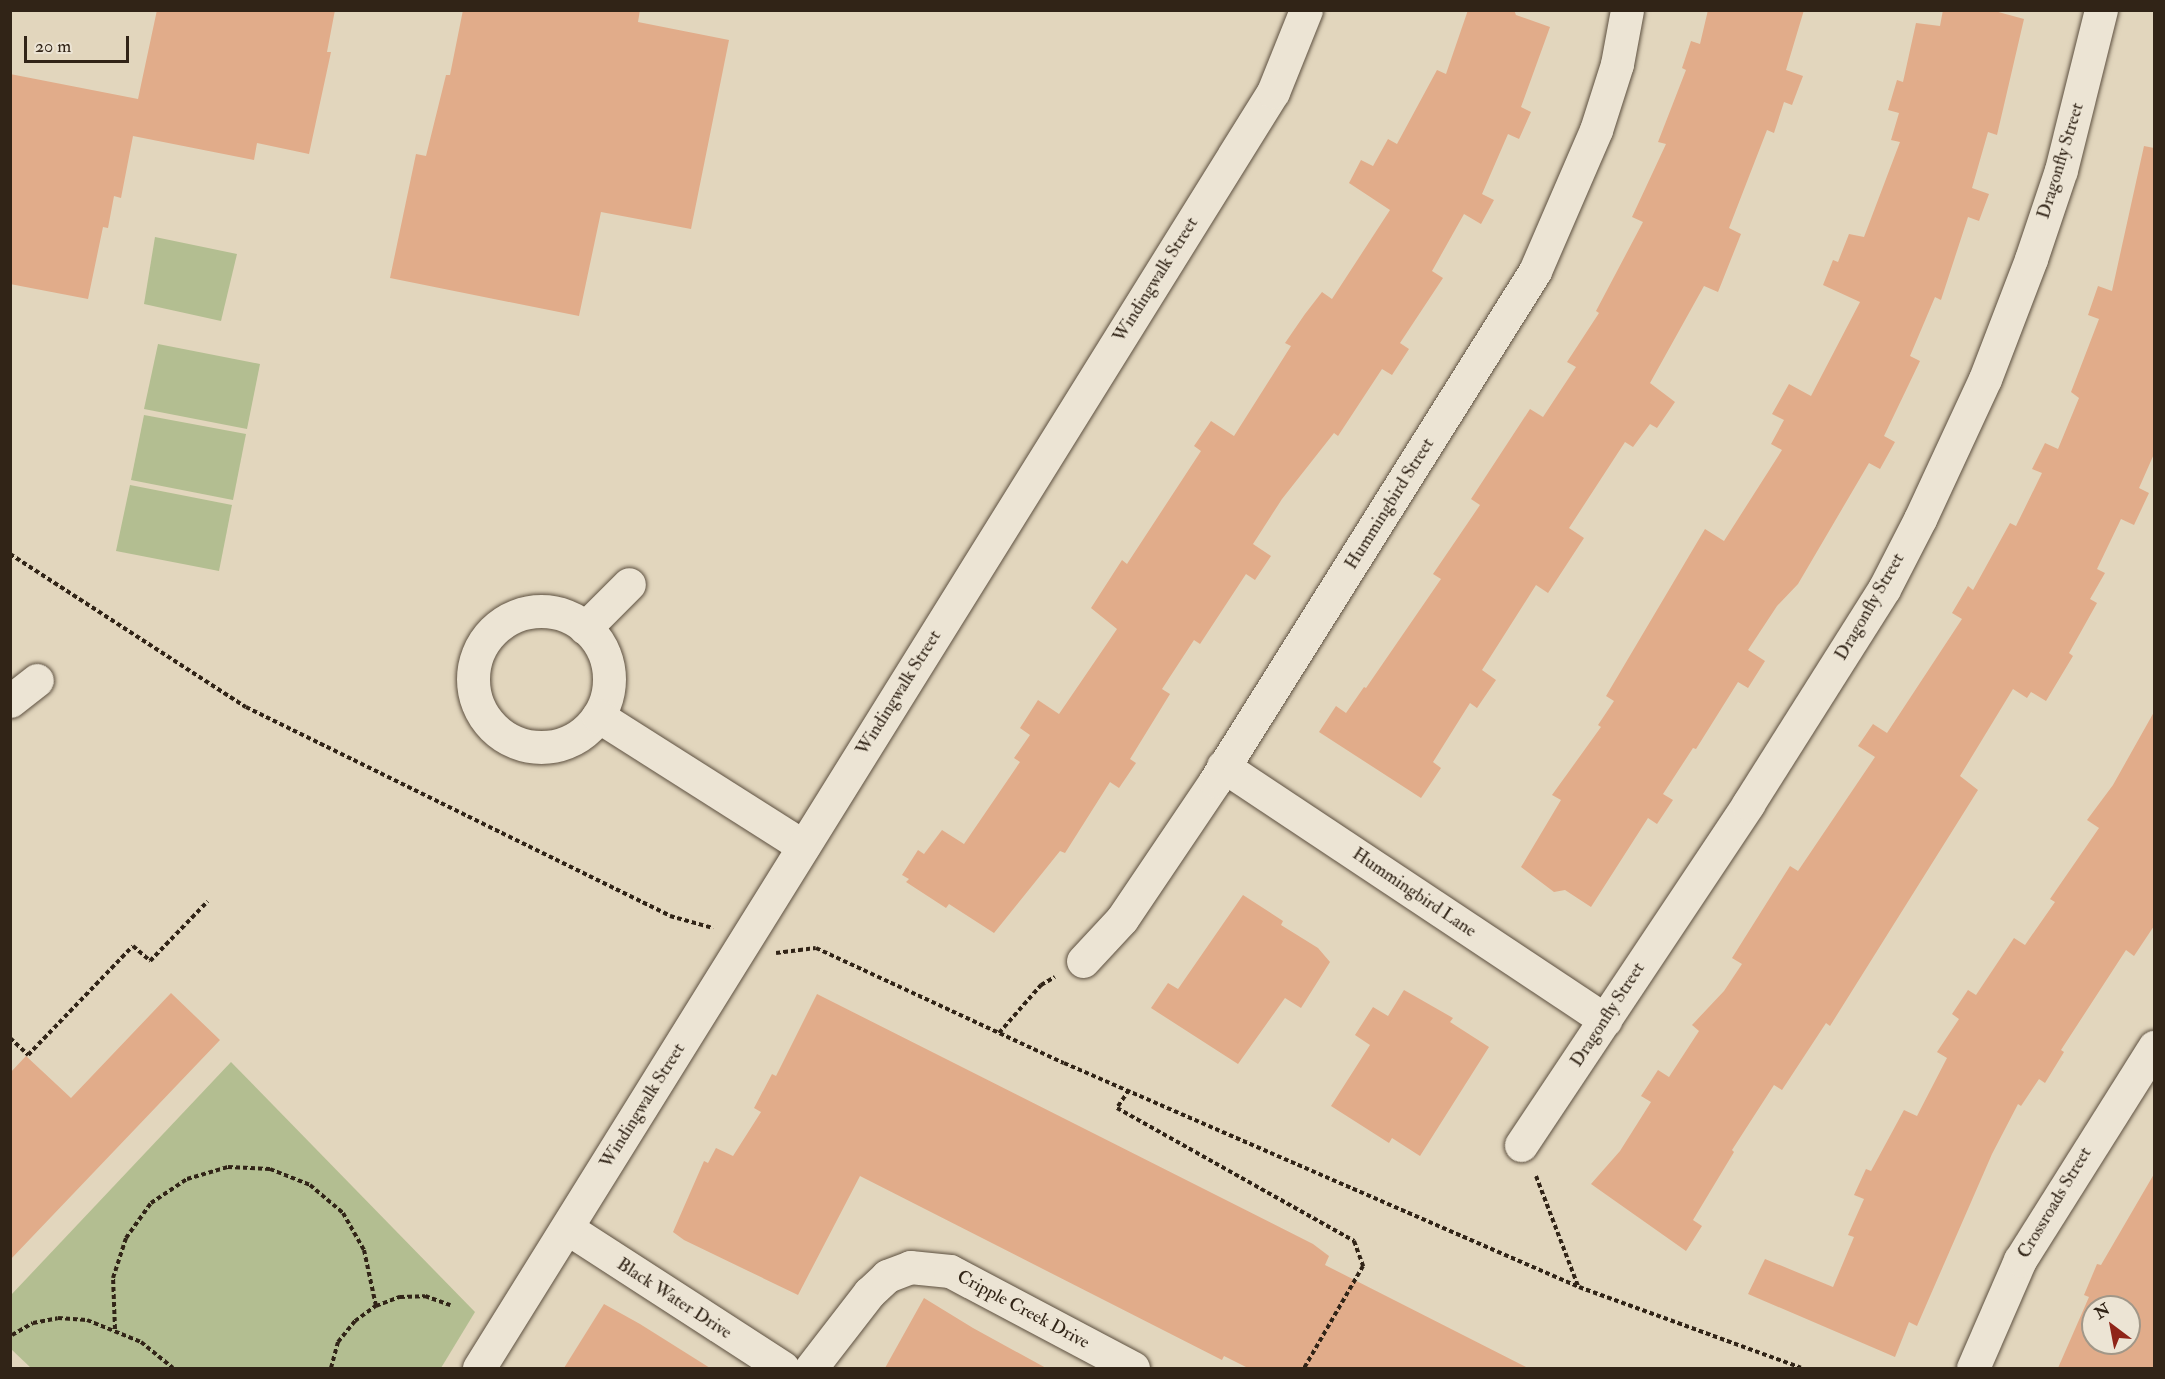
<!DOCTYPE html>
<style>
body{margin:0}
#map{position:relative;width:2165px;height:1379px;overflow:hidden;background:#e2d6bd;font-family:"IM FELL Double Pica",serif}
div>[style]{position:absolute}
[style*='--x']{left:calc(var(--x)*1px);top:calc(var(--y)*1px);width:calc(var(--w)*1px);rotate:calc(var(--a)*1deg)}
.green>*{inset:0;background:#b3be91}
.building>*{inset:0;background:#e1ac8a}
.path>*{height:4px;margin-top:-2px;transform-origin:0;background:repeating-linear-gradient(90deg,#312417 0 4.5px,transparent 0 7.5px)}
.roads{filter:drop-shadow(0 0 2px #5d5040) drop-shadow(0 0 2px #5d5040)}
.minor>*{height:33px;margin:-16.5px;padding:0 16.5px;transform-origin:16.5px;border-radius:16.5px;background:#ece4d4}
.minor>.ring{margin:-16.5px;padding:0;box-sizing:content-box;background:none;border:33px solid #ece4d4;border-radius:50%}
span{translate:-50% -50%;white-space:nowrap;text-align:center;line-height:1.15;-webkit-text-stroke:4.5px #ece4d4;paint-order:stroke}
.street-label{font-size:18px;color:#312417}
.frame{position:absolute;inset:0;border:12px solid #312417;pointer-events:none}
.north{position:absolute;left:2081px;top:1295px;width:60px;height:60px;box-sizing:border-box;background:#ece4d4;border:2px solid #a19788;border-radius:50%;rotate:328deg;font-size:16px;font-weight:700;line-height:24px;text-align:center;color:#312417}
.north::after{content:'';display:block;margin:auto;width:21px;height:27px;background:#8f2418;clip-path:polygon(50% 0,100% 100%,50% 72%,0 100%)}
.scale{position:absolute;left:24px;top:36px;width:105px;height:27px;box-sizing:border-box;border:3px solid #312417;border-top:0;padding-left:8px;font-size:18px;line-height:21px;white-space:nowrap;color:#312417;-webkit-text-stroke:4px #ece4d4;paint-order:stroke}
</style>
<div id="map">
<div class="green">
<div style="clip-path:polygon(155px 237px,237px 254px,221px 321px,144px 304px)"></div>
<div style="clip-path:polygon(158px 344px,260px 364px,247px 429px,144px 409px)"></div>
<div style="clip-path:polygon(144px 415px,246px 434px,233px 500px,131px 480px)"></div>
<div style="clip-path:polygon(130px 485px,232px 505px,219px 571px,116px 551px)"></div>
<div style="clip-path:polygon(231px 1062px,475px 1312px,441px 1368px,31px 1368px,11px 1349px,11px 1295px)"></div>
</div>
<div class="building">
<div style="clip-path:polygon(157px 10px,335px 10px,327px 52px,331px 52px,309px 154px,257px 143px,254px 160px,133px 136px,121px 198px,114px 196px,108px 228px,103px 227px,88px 299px,10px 284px,10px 74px,138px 99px)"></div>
<div style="clip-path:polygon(463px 10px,640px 10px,638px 22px,729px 40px,691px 229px,601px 212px,579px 316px,390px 278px,416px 154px,426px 156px,446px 75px,450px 75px)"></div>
<div style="clip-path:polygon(1468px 10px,1514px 10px,1516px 15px,1550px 27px,1521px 107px,1531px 112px,1519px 139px,1508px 134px,1482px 194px,1494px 200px,1481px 224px,1464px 214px,1432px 271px,1443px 278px,1400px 343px,1409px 349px,1392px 375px,1382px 369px,1338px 436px,1334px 433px,1282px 499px,1253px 544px,1271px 556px,1255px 580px,1246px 574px,1200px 644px,1194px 640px,1162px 689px,1170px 694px,1130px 759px,1136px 763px,1119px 788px,1110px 782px,1065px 853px,1060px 851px,994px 933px,949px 904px,946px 908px,906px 882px,909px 879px,902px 875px,918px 850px,924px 854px,942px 830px,964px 844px,1020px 762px,1014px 758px,1030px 735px,1020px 728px,1038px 700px,1059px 714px,1117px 629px,1091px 608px,1122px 560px,1127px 564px,1201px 451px,1194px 446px,1211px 421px,1234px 436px,1291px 346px,1285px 343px,1305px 314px,1322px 292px,1332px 299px,1390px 210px,1349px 183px,1361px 160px,1373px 166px,1388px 139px,1397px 144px,1437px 70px,1446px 74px)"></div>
<div style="clip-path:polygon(1708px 10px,1804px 10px,1786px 70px,1803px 76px,1792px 105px,1784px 102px,1774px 133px,1767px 130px,1729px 228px,1741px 234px,1718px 292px,1704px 286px,1650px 383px,1675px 402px,1657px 428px,1650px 424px,1633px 447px,1625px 442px,1569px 528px,1584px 538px,1548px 593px,1536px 585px,1482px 670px,1496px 680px,1477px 708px,1470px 703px,1433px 762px,1441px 768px,1421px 798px,1319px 732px,1336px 706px,1346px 713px,1364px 687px,1366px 688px,1441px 579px,1433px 574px,1480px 505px,1471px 499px,1530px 409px,1543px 417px,1576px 367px,1567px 362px,1599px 313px,1596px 311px,1643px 222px,1632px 217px,1666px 144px,1658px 142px,1686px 70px,1682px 68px,1691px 41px,1700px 44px)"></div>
<div style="clip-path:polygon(1943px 10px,1991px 10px,2024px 19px,1997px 135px,1988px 132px,1972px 188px,1989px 194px,1979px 221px,1968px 217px,1941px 300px,1935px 297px,1910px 356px,1920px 361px,1884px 436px,1895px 442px,1880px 469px,1869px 463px,1798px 584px,1777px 606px,1748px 650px,1765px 661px,1748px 688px,1738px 682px,1696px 749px,1693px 748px,1663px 794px,1673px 800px,1657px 824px,1648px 818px,1591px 907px,1565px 890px,1554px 892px,1521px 867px,1561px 800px,1552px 795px,1601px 727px,1598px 725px,1614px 701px,1606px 696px,1705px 529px,1724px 541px,1782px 450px,1771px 444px,1784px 420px,1772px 414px,1789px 384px,1811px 396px,1860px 302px,1823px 285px,1833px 260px,1838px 262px,1849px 234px,1864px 237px,1900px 142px,1891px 140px,1899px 113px,1888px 110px,1897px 80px,1903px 82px,1916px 23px,1940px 26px)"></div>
<div style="clip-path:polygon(2144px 146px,2154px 148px,2154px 454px,2139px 488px,2149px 493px,2134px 525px,2121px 519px,2097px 569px,2105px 573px,2090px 599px,2097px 603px,2069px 653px,2073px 656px,2046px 701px,2031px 692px,2027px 698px,2013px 689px,1960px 776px,1978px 790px,1830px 1026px,1826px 1023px,1782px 1090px,1774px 1085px,1732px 1150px,1734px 1152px,1693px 1220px,1702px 1226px,1686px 1251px,1591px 1184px,1620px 1151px,1651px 1102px,1641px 1096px,1658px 1070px,1669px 1077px,1699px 1031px,1692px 1025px,1724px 991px,1742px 964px,1732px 958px,1790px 866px,1798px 871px,1875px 757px,1858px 746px,1873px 724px,1887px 733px,1962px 619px,1952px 613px,1968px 586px,1973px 590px,2010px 523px,2016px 526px,2042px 473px,2032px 469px,2045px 443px,2058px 449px,2079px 398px,2071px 392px,2099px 319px,2088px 315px,2098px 286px,2112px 291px)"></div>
<div style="clip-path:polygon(2154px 712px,2154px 926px,2134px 956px,2126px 950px,2061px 1050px,2064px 1052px,2045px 1083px,2039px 1079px,2021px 1106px,2018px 1104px,1992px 1154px,1917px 1326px,1909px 1322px,1895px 1357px,1748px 1294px,1765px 1259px,1833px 1287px,1854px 1237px,1848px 1235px,1864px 1199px,1854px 1195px,1866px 1169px,1871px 1171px,1904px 1110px,1917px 1116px,1947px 1058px,1937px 1052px,1959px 1019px,1952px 1014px,1968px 990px,1976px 995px,2014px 938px,2025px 945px,2055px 902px,2050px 899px,2099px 828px,2087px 820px,2113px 785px)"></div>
<div style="clip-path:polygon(1243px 895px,1283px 921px,1281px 925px,1318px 948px,1330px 962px,1301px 1008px,1285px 998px,1238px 1064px,1151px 1008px,1168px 983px,1178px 989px)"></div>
<div style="clip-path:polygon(1404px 990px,1453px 1018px,1450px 1022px,1489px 1047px,1420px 1156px,1392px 1138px,1389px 1143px,1331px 1106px,1370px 1045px,1355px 1035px,1373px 1007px,1388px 1016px)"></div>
<div style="clip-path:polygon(171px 993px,220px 1040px,10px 1260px,10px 1073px,26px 1056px,71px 1098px)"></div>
<div style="clip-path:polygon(817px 994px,1313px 1244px,1329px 1256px,1325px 1265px,1528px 1368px,1248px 1368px,1224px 1356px,1222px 1360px,860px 1176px,798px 1295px,684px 1240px,673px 1232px,704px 1161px,708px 1163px,716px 1148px,733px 1156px,761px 1112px,754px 1108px,772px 1074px,776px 1076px)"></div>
<div style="clip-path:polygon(evenodd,2154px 1174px,2154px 1368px,2058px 1368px,2089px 1297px,2084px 1295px,2097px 1264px,2101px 1265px,2154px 1174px,2093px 1307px,2129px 1307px,2129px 1343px,2093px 1343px,2093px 1307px)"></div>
<div style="clip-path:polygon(924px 1298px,973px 1328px,1046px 1368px,885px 1368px)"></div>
<div style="clip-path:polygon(604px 1304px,640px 1324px,710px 1368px,564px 1368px)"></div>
</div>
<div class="path">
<div style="--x:10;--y:554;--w:281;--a:33"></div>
<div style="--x:246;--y:707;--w:473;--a:26.2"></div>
<div style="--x:670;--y:916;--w:45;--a:15.6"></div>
<div style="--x:776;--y:953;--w:40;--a:-7.1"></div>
<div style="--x:816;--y:948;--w:273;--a:24.9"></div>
<div style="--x:1064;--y:1063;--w:562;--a:23.51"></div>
<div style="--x:1579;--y:1287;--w:236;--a:20"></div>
<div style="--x:999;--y:1033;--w:64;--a:-48.8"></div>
<div style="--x:1041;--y:985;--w:16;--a:-30"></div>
<div style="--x:10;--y:1038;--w:25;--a:43"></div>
<div style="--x:28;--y:1055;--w:151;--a:-46.1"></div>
<div style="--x:133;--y:946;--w:23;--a:41"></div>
<div style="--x:150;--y:961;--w:83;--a:-46"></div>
<div style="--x:1129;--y:1090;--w:22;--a:124"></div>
<div style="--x:1117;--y:1108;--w:272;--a:29.3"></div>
<div style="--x:1354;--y:1241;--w:27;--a:70"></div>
<div style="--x:1363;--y:1266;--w:118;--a:120"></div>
<div style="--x:1536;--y:1176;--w:118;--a:69.1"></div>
<div style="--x:115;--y:1329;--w:51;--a:-92.2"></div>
<div style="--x:113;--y:1278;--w:42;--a:-72"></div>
<div style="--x:126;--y:1238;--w:43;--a:-54.5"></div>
<div style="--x:151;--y:1203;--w:43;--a:-33.7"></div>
<div style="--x:187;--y:1179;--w:43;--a:-16.3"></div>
<div style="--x:228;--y:1167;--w:42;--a:2.7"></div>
<div style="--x:270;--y:1169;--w:43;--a:21.8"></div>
<div style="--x:310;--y:1185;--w:43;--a:40.3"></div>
<div style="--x:343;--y:1213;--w:43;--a:60.4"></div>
<div style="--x:364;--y:1250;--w:57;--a:77.9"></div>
<div style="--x:12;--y:1335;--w:24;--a:-30"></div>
<div style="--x:33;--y:1323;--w:25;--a:-11"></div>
<div style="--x:58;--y:1318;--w:29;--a:4"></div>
<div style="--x:87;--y:1320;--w:58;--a:22.2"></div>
<div style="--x:141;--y:1342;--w:41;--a:39.1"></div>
<div style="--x:331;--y:1368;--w:27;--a:-75"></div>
<div style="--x:338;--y:1342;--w:27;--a:-51"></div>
<div style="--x:355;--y:1321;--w:26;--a:-36"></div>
<div style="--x:376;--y:1306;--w:26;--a:-21"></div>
<div style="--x:400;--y:1297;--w:25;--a:-2"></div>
<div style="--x:425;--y:1296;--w:27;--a:20"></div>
</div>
<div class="roads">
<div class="minor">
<div class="ring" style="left:473px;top:611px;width:103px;height:103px"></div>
<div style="--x:585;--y:628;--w:62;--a:-45"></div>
<div style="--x:10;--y:701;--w:34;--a:-38"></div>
<div style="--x:598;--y:716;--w:243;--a:32.4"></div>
<div style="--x:1223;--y:766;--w:459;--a:33.6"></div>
<div style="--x:1083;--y:961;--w:57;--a:-47.1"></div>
<div style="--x:1122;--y:919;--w:166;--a:-56"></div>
<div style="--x:1215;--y:781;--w:602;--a:-57.89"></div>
<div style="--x:1535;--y:271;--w:154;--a:-66.6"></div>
<div style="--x:1596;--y:130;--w:69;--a:-72.3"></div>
<div style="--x:1617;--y:64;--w:55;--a:-79.5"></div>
<div style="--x:1521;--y:1145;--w:410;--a:-56.3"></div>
<div style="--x:1748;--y:804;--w:254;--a:-57.7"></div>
<div style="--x:1884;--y:589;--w:79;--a:-62.8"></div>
<div style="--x:1920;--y:519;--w:154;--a:-65.1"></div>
<div style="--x:1985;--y:379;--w:129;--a:-69"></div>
<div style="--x:2031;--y:259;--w:94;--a:-71.4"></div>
<div style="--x:2061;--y:170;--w:165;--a:-76"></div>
<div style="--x:567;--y:1228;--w:257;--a:32.9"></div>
<div style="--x:479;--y:1368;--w:1503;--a:-58.11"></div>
<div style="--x:1273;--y:92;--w:88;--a:-68.1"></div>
<div style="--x:811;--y:1368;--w:95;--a:-52.3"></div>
<div style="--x:869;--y:1293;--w:25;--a:-43"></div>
<div style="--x:887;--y:1276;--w:25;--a:-21"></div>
<div style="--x:910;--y:1267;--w:40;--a:5.7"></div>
<div style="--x:950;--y:1271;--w:207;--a:27.9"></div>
<div style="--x:1973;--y:1368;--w:118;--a:-66.5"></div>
<div style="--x:2020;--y:1260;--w:252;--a:-57.8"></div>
</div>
</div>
<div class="street-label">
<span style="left:2061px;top:161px;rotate:-73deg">Dragonfly Street</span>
<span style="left:1156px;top:280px;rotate:-58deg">Windingwalk Street</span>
<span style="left:1390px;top:504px;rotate:-58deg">Hummingbird Street</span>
<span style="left:1870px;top:607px;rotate:-60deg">Dragonfly Street</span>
<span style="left:899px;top:693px;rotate:-58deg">Windingwalk Street</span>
<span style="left:1414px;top:893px;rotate:34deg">Hummingbird Lane</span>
<span style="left:1608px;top:1015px;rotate:-57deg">Dragonfly Street</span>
<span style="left:643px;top:1106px;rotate:-58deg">Windingwalk Street</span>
<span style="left:2055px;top:1203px;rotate:-59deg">Crossroads Street</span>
<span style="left:674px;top:1299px;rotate:33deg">Black Water Drive</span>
<span style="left:1023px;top:1310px;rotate:28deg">Cripple Creek Drive</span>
</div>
<div class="frame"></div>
<div class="north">N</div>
<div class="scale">20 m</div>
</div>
